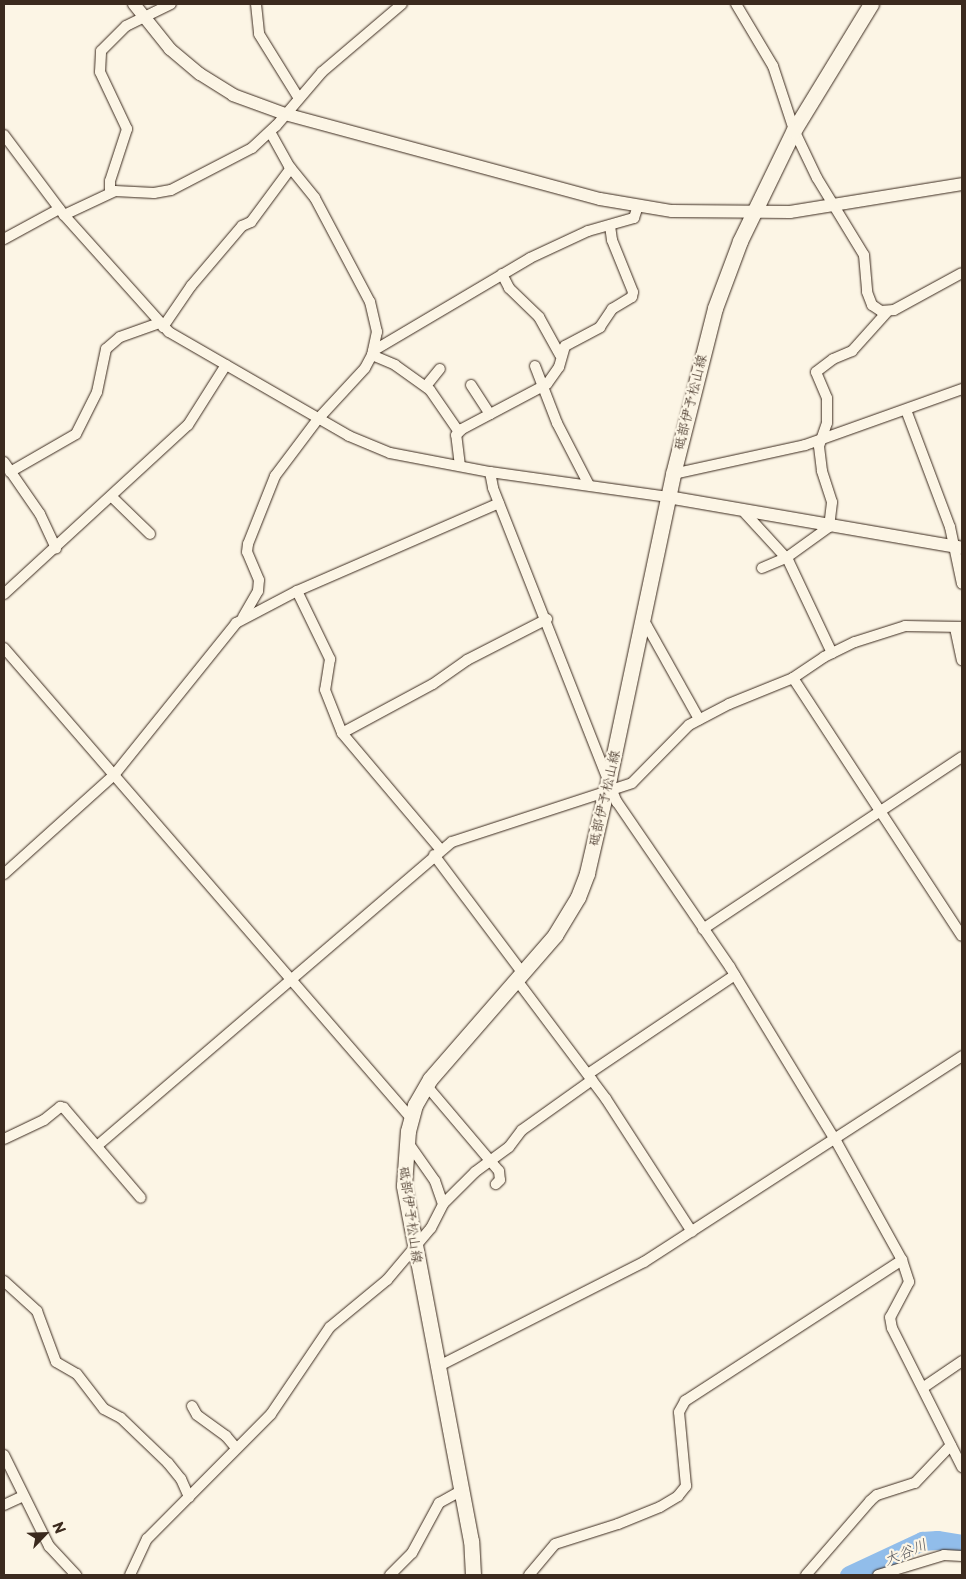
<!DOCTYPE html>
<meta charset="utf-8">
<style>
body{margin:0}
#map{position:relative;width:966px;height:1579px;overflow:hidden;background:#fcf5e5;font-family:"Playpen Sans","Klee One",sans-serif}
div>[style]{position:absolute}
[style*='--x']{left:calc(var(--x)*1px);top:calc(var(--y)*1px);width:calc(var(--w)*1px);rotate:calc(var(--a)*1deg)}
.river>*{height:19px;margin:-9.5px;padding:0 9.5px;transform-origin:9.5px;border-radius:9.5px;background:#91bdea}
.roads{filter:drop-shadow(0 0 1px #3b2a1e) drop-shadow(0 0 1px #3b2a1e)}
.minor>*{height:10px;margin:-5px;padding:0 5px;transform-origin:5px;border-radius:5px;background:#fcf5e5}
.tertiary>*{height:12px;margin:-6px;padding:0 6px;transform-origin:6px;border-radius:6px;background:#fcf5e5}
.secondary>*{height:15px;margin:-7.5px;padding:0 7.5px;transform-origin:7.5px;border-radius:7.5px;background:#fcf5e5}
span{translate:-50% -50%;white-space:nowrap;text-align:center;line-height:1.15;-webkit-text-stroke:4.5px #fcf5e5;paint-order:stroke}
.street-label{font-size:14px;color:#3b2a1e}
.water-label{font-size:15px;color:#55565b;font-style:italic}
.frame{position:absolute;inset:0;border:5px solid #3b2a1e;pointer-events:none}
.north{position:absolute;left:20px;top:1509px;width:50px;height:50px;-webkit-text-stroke:4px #fcf5e5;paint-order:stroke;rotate:66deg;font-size:14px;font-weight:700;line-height:20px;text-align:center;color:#3b2a1e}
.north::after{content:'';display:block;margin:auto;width:18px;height:22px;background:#3b2a1e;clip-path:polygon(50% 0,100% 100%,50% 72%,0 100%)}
</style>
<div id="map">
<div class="river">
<div style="--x:849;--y:1575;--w:81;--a:-25"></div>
<div style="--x:922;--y:1541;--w:15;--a:-4"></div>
<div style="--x:937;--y:1540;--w:25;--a:9"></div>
</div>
<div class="roads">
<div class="minor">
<div style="--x:256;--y:4;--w:30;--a:84"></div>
<div style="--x:259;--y:34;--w:74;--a:58.2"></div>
<div style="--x:736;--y:4;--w:72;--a:59.2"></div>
<div style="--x:773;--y:66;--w:67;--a:71.8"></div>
<div style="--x:794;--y:130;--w:53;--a:64.4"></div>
<div style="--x:817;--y:178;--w:90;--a:58.6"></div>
<div style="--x:864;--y:255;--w:37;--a:85"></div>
<div style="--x:867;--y:292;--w:14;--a:69"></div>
<div style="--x:872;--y:305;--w:11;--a:34"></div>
<div style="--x:881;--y:311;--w:13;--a:-4"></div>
<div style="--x:894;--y:310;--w:77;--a:-28.6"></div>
<div style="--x:4;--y:135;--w:100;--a:53.1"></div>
<div style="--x:64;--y:215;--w:157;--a:48.1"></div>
<div style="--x:169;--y:332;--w:208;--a:30"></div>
<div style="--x:349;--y:436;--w:44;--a:22.5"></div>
<div style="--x:390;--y:453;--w:102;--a:10.8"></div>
<div style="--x:490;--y:472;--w:180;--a:8"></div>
<div style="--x:110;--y:192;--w:11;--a:-90"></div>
<div style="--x:110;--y:181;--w:55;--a:-71.9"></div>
<div style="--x:127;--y:129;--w:63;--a:-115.3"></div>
<div style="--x:100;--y:72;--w:21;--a:-87"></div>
<div style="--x:101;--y:51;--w:35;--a:-45"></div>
<div style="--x:126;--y:26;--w:50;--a:-26.1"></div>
<div style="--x:64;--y:215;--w:56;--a:-25.2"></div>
<div style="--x:115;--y:191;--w:39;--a:3"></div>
<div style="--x:154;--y:193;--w:17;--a:-10"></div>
<div style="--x:171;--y:190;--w:91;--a:-27.4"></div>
<div style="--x:252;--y:148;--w:33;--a:-43"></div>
<div style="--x:276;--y:126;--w:71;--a:-49.6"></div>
<div style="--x:322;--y:72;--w:105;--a:-40.4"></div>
<div style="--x:4;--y:239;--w:63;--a:-28.6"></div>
<div style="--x:502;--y:274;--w:16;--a:63"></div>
<div style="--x:509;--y:288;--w:42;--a:44"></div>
<div style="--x:539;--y:317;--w:43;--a:61.1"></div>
<div style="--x:163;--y:327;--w:50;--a:-55.7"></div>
<div style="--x:191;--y:286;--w:79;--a:-49.6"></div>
<div style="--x:242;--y:226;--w:10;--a:-24"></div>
<div style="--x:251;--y:222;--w:67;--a:-53.5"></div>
<div style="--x:373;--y:351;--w:182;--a:-30.6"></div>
<div style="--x:530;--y:258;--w:64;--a:-25"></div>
<div style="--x:588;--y:231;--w:48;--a:-15.8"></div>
<div style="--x:634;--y:218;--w:13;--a:-72"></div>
<div style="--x:372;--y:355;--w:25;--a:23"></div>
<div style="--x:395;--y:365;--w:43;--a:35.5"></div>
<div style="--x:430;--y:390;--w:51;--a:55.4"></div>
<div style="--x:535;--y:366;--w:61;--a:68.9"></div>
<div style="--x:557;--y:423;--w:70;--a:62.7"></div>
<div style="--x:471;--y:385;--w:35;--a:57"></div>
<div style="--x:426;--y:386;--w:22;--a:-51"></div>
<div style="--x:906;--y:410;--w:125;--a:69.4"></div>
<div style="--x:950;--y:527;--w:58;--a:78.1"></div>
<div style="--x:4;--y:462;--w:63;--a:55.3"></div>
<div style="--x:40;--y:514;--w:38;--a:65"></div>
<div style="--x:460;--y:466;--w:31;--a:-97"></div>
<div style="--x:456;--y:435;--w:8;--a:-45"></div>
<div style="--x:462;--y:429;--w:96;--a:-27.9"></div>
<div style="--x:547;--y:384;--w:21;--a:-55"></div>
<div style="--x:559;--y:367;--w:22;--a:-74"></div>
<div style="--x:565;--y:346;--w:40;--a:-28"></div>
<div style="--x:600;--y:327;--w:22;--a:-56"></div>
<div style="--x:612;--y:309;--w:23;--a:-31"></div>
<div style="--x:632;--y:297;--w:5;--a:-79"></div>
<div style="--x:633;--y:292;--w:56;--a:-112"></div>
<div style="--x:612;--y:240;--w:15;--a:-98"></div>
<div style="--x:10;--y:472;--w:76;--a:-29.9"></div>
<div style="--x:76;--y:434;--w:47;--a:-63.4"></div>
<div style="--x:97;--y:392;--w:44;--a:-78.2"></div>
<div style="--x:106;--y:349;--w:18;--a:-41"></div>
<div style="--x:120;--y:337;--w:41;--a:-19.7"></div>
<div style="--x:490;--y:472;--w:16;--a:79"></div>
<div style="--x:493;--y:488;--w:338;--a:68.5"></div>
<div style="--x:617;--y:802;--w:200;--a:55.6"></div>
<div style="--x:730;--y:967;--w:204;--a:58.7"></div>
<div style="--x:836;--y:1141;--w:136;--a:61"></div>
<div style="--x:902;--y:1260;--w:23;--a:72"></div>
<div style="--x:909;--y:1282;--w:40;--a:118"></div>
<div style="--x:890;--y:1317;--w:11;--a:80"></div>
<div style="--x:892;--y:1328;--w:156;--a:63.3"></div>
<div style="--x:673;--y:474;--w:135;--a:-12.4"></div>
<div style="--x:805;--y:445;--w:167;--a:-19.6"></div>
<div style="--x:112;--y:497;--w:53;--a:44.2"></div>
<div style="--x:745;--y:513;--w:64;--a:47.5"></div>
<div style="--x:788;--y:560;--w:103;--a:64.7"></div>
<div style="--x:762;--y:568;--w:26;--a:-23"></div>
<div style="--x:786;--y:558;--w:53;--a:-35.8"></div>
<div style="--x:829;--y:527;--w:25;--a:-83"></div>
<div style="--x:832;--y:502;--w:33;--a:-108"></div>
<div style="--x:822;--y:471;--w:25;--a:-97"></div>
<div style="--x:819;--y:446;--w:24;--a:-71"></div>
<div style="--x:827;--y:423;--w:25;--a:-90"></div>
<div style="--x:827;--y:398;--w:28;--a:-113"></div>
<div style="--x:816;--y:372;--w:21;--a:-37"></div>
<div style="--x:833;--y:359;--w:21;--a:-23"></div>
<div style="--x:852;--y:351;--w:52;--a:-48.1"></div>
<div style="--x:297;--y:591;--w:76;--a:64.1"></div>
<div style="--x:330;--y:659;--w:31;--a:99"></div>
<div style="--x:325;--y:690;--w:46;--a:68.4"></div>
<div style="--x:342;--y:733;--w:152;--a:49.8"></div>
<div style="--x:4;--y:594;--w:250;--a:-42.6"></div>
<div style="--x:188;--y:425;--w:71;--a:-57.7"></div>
<div style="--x:243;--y:617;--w:30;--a:-60"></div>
<div style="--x:258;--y:591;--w:11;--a:-85"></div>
<div style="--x:259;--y:580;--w:30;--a:-113"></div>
<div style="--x:247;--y:552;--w:8;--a:-83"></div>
<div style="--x:248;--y:544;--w:73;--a:-68.3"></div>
<div style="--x:275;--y:476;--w:71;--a:-53"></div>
<div style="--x:318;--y:419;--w:69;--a:-47.3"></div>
<div style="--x:365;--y:368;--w:15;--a:-62"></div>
<div style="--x:372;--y:355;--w:24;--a:-78"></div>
<div style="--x:377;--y:332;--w:31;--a:-103"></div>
<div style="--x:370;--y:302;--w:118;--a:-117.9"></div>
<div style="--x:315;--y:198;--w:41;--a:-129.1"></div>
<div style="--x:289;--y:166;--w:39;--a:-119"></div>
<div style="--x:641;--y:624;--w:6;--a:18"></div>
<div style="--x:647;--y:626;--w:107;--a:60.8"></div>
<div style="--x:955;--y:628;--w:33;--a:78"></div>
<div style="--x:4;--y:648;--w:622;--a:49.11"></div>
<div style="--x:793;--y:678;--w:308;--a:56.8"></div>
<div style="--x:342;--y:733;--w:103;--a:-28.3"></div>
<div style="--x:433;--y:684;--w:42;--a:-35.2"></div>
<div style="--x:467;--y:660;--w:90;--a:-27.1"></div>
<div style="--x:434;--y:855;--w:146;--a:53.1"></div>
<div style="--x:4;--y:874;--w:148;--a:-42"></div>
<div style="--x:114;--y:775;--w:195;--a:-51.2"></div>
<div style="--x:236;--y:623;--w:69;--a:-27.7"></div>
<div style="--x:297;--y:591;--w:220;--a:-23.5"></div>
<div style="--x:703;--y:929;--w:311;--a:-33.6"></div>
<div style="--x:516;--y:979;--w:150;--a:53.1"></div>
<div style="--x:606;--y:1099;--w:158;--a:57.1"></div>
<div style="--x:588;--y:1074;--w:177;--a:-34"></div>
<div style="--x:426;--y:1085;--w:113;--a:49.7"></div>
<div style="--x:499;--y:1171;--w:9;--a:84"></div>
<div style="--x:500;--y:1180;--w:6;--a:135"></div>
<div style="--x:4;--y:1139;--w:44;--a:-25.4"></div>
<div style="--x:44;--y:1120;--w:21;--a:-39"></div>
<div style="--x:60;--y:1107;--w:4;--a:14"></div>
<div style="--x:64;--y:1108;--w:118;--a:49.5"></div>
<div style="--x:407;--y:1141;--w:49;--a:55"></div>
<div style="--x:435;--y:1181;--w:24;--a:71"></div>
<div style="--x:97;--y:1146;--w:467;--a:-40.6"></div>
<div style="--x:452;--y:842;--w:189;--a:-18.1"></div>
<div style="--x:632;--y:783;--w:81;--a:-45.5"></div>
<div style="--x:689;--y:725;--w:45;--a:-27.7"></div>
<div style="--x:729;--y:704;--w:69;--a:-22.1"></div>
<div style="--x:793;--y:678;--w:37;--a:-34"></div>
<div style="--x:824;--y:657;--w:34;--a:-26"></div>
<div style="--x:855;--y:642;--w:52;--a:-17.7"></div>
<div style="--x:905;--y:626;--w:57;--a:1"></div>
<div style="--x:4;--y:1281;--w:45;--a:42.3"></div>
<div style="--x:37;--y:1311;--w:54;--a:69.6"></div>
<div style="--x:56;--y:1362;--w:24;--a:30"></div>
<div style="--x:77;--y:1374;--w:44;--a:52.4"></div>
<div style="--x:104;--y:1409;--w:19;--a:28"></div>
<div style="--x:121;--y:1418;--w:65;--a:43.8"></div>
<div style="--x:168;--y:1463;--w:21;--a:51"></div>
<div style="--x:181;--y:1479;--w:20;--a:66"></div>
<div style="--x:437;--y:1367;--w:232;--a:-26.9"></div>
<div style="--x:644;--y:1262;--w:379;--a:-32.9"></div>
<div style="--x:924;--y:1387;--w:46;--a:-34.4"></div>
<div style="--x:192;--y:1406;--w:10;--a:61"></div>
<div style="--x:197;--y:1415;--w:36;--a:36"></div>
<div style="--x:226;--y:1436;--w:16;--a:50"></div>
<div style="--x:4;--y:1455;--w:102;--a:63.7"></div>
<div style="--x:49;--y:1546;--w:40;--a:47"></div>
<div style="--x:4;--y:1505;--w:21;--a:-25"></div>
<div style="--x:130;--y:1575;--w:40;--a:-65"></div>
<div style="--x:147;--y:1539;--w:176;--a:-45.2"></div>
<div style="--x:271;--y:1414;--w:105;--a:-55.9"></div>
<div style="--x:330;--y:1327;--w:74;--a:-39.5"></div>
<div style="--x:387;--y:1280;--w:68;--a:-49.8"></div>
<div style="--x:431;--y:1228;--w:27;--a:-63"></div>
<div style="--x:443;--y:1204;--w:45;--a:-45"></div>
<div style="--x:475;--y:1172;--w:42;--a:-36.3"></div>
<div style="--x:509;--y:1147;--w:21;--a:-53"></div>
<div style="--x:522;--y:1130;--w:86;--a:-35.5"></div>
<div style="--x:390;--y:1575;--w:31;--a:-45"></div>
<div style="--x:412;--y:1553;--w:57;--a:-61.6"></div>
<div style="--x:439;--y:1503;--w:25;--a:-29"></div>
<div style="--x:529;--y:1575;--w:40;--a:-50"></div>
<div style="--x:555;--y:1544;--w:66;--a:-17.6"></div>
<div style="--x:618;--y:1524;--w:45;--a:-22"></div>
<div style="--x:660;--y:1507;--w:21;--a:-31"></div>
<div style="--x:678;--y:1496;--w:13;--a:-51"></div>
<div style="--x:686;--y:1486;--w:74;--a:-95.4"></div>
<div style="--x:679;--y:1412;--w:13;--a:-61"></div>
<div style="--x:685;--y:1401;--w:259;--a:-33"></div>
<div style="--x:806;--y:1575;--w:98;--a:-49.1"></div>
<div style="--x:870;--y:1501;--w:9;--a:-41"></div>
<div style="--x:877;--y:1495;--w:40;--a:-18"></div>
<div style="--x:915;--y:1483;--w:52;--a:-46.5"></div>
<div style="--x:878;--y:1575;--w:69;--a:-16.9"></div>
<div style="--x:944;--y:1555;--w:18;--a:3"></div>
</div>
<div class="tertiary">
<div style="--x:134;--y:4;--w:58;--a:51.3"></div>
<div style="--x:170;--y:49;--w:39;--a:40"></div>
<div style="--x:200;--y:74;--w:39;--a:32"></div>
<div style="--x:233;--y:95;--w:55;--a:20.1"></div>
<div style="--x:285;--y:114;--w:326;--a:15.1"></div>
<div style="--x:600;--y:199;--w:73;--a:9.5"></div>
<div style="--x:672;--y:211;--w:118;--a:0.5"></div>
<div style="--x:790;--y:212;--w:174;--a:-9.2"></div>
<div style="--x:668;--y:497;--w:298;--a:9.8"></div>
</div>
<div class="secondary">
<div style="--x:473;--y:1575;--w:34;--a:-93"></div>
<div style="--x:471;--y:1541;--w:362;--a:-100.7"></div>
<div style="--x:404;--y:1185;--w:54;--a:-85.8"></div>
<div style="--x:408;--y:1131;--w:27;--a:-75"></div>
<div style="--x:415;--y:1105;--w:30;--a:-60"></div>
<div style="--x:430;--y:1079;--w:191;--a:-49"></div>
<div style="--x:555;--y:935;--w:44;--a:-58.8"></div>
<div style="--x:578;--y:897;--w:26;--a:-69"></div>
<div style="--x:587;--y:873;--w:98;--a:-77"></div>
<div style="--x:609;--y:778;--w:311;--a:-78.1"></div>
<div style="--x:673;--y:474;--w:171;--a:-75.8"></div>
<div style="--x:715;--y:308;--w:72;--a:-69.5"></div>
<div style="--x:740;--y:241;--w:123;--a:-64.1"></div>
<div style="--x:794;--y:130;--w:148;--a:-58.6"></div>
</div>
</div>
<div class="street-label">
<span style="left:690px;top:402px;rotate:-76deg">砥部伊予松山線</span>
<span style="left:604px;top:798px;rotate:-77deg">砥部伊予松山線</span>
<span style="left:411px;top:1215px;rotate:82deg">砥部伊予松山線</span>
</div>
<div class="water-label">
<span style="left:905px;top:1551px;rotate:-22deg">大谷川</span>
</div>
<div class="frame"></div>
<div class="north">N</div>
</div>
